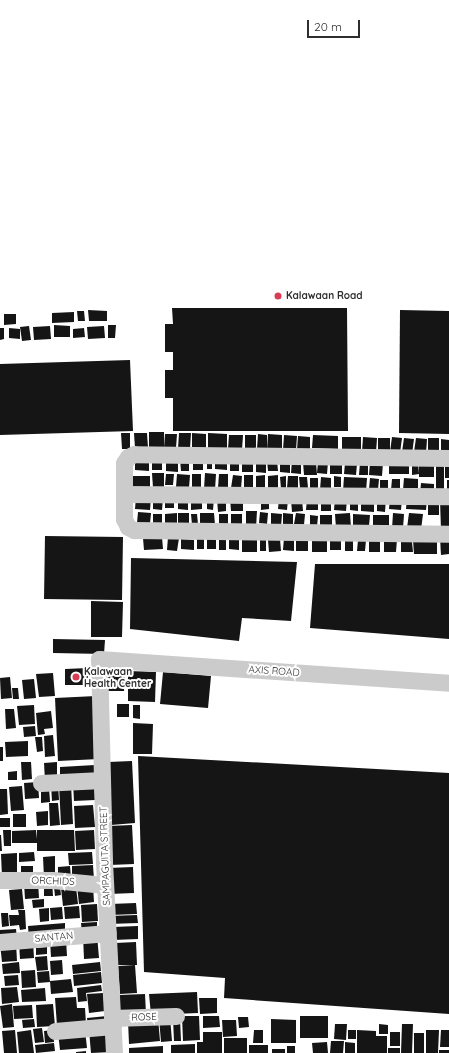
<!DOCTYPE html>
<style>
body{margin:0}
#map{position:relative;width:449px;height:1053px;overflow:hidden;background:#fff;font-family:Quicksand,sans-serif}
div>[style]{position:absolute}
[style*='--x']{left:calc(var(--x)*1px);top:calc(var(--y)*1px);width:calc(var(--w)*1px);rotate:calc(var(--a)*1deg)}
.building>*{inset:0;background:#151515}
.street>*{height:17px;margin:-8.5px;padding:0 8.5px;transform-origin:8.5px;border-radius:8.5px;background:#cbcbcb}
.dots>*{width:11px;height:11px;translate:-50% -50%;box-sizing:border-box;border:2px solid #fff;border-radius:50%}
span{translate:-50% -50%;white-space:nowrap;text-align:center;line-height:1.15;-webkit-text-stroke:4px #fff;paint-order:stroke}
.poi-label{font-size:10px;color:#2e2e2e;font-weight:700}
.left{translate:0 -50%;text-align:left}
.street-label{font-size:10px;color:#2e2e2e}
.scale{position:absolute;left:307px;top:20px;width:53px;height:18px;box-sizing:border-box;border:2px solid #2e2e2e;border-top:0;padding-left:5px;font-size:12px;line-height:14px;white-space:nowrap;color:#2e2e2e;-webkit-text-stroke:3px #fff;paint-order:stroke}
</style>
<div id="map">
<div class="building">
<div style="clip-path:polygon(172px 308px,347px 308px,348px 431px,173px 431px,173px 398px,165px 398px,165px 370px,173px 370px,173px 352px,165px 352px,165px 324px,173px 324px)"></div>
<div style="clip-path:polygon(88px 310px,107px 311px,107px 321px,89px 321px)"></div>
<div style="clip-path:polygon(400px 310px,449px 311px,449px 434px,399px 433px)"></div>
<div style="clip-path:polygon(77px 311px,84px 311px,85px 321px,78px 321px)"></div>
<div style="clip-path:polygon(74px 312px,74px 322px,52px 323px,52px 313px)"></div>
<div style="clip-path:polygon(4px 314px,16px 314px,16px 324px,4px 325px)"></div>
<div style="clip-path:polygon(54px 325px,70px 326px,70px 337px,54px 337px)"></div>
<div style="clip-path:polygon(108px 325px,116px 325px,115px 338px,108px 338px)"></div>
<div style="clip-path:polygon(29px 326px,31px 340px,22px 341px,20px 327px)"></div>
<div style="clip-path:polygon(50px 326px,51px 339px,34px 340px,33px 327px)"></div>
<div style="clip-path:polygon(104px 326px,105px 338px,88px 339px,87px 327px)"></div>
<div style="clip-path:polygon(0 328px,4px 328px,4px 339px,0 340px)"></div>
<div style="clip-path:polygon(9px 328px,20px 329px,20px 339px,9px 338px)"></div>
<div style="clip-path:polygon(84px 328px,85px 337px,73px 338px,73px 329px)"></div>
<div style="clip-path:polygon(130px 360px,133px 431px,0 435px,0 364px)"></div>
<div style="clip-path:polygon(149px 432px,164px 432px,164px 448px,149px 448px)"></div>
<div style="clip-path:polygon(121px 433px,130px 433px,130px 449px,122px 449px)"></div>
<div style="clip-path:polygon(134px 433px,147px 433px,148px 448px,135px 448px)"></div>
<div style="clip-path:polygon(179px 433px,191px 433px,190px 449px,178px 449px)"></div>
<div style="clip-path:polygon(192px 433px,206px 434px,206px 449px,192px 449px)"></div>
<div style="clip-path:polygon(208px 433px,227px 434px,227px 450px,208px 449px)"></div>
<div style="clip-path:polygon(165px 434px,177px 434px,176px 448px,164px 448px)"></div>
<div style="clip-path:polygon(258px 434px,267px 435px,267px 450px,257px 449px)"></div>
<div style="clip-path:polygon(268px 434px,282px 435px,282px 450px,267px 450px)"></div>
<div style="clip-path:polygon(229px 435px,243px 435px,242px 450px,228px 449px)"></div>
<div style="clip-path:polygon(245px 435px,256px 435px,256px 450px,245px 450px)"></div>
<div style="clip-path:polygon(284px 435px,297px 436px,296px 450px,283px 450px)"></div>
<div style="clip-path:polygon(313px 435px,338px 436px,338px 449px,312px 448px)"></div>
<div style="clip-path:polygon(298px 436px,310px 437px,310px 451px,297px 450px)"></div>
<div style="clip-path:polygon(342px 437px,361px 437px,361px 454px,342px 453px)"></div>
<div style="clip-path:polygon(363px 437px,377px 438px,376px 453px,362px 452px)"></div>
<div style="clip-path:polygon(392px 437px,402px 438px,400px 453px,390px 452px)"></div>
<div style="clip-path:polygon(378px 438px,390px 438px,390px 454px,378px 454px)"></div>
<div style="clip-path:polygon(404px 438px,414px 439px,412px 454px,402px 452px)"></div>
<div style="clip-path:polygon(416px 438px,427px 439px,426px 454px,414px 452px)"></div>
<div style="clip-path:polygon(428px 438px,439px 438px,439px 454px,428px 454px)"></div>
<div style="clip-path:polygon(441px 439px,449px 440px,449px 454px,441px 454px)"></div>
<div style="clip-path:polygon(135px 457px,149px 457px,149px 471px,135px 470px)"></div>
<div style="clip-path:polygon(193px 458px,203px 459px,203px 470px,193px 470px)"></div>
<div style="clip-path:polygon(215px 458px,227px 458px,227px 470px,215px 469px)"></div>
<div style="clip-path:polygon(180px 459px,189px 459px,189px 471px,181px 471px)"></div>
<div style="clip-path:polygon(242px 459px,253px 460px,253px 472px,242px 472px)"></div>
<div style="clip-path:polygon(152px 460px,162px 460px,162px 470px,152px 470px)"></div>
<div style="clip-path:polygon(166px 460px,178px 460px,178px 472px,166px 471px)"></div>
<div style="clip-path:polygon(207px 460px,212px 460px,212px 469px,207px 469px)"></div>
<div style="clip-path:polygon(230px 460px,239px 460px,239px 471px,230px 471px)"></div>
<div style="clip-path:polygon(267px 460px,277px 460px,278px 471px,268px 471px)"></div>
<div style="clip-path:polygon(280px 460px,290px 460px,290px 473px,280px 472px)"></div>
<div style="clip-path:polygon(292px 460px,301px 460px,301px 474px,291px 473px)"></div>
<div style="clip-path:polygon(256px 461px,266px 461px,266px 473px,256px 472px)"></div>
<div style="clip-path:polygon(389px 461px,409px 462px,409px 474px,389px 474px)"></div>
<div style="clip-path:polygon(303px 462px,316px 462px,317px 475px,304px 475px)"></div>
<div style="clip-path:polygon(318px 462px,328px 462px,327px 474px,317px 473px)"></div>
<div style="clip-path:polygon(330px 462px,342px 462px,342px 474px,330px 474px)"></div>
<div style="clip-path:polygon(360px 462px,368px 462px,368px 475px,359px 475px)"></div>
<div style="clip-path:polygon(370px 462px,383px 463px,382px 476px,369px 475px)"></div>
<div style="clip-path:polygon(412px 462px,418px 462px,419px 474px,412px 475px)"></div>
<div style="clip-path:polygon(419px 462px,434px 462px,434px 477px,419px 477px)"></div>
<div style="clip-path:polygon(345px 463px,357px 464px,356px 475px,344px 474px)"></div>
<div style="clip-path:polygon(445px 464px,449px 464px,449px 478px,445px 478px)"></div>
<div style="clip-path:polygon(436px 466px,444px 466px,444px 491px,436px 491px)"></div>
<div style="clip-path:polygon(152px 473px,164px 473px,164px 487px,153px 488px)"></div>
<div style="clip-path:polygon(205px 473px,216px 474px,215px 490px,204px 489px)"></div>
<div style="clip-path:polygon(166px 474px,174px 474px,173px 485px,165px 485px)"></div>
<div style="clip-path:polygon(177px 474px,190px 475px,189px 488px,176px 487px)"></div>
<div style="clip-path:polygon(192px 474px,201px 474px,201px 487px,192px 487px)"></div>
<div style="clip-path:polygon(219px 474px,228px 474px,228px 488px,218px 488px)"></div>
<div style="clip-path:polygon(233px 475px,242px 476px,241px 489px,231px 488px)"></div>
<div style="clip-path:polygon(244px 475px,253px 475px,253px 490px,244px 489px)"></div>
<div style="clip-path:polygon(265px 475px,265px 489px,256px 490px,256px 476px)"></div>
<div style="clip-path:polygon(278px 475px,278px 489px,268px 489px,268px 476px)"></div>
<div style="clip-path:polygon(133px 476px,150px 476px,150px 488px,133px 488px)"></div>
<div style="clip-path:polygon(286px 476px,286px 488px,281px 489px,280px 477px)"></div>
<div style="clip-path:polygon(288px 476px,298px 476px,298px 488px,287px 488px)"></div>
<div style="clip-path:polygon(334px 476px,341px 477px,341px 487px,334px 487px)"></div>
<div style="clip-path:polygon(299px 477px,307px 477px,308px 488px,300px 488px)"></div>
<div style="clip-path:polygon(321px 477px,331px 478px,331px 490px,320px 490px)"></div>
<div style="clip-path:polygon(344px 477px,367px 478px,366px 492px,343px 491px)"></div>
<div style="clip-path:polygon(310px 478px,318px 478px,318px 490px,310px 490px)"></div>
<div style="clip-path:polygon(370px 478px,379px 479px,378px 490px,369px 489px)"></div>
<div style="clip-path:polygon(404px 478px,418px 479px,418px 491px,403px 490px)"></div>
<div style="clip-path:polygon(392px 479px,400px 479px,400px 491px,391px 490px)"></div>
<div style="clip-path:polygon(380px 480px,388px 480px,388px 491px,380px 491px)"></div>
<div style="clip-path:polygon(447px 480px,449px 480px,449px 494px,447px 494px)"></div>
<div style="clip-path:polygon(421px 483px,434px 484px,434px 495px,420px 494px)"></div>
<div style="clip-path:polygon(136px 497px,151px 498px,150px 510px,135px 509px)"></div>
<div style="clip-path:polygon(191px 497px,202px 497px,202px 509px,191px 510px)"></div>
<div style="clip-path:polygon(226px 497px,226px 511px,218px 512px,217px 498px)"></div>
<div style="clip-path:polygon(153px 498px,163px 498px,162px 510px,153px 509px)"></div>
<div style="clip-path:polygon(165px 498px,174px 498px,174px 508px,165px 508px)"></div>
<div style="clip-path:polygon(178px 498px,188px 498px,188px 510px,178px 509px)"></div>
<div style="clip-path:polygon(207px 498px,214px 498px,213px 510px,207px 509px)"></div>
<div style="clip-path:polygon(230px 498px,243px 498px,243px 511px,231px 511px)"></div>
<div style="clip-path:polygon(279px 498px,288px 499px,287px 510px,278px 509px)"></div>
<div style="clip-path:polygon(307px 498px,318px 498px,318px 510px,306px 510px)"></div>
<div style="clip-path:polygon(321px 498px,331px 499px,331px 511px,321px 511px)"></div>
<div style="clip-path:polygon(335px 498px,347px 499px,346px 511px,334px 510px)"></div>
<div style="clip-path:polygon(377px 498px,386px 498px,385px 512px,377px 511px)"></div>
<div style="clip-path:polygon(390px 498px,402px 499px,401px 510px,389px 509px)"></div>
<div style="clip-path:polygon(407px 498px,427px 499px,426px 510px,406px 509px)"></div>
<div style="clip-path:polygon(261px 499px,269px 499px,269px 509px,261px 510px)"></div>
<div style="clip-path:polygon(302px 499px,303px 511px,292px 512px,291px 500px)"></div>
<div style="clip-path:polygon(350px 499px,358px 499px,358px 511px,350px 510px)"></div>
<div style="clip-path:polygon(361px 499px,374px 499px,374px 512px,361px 511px)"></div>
<div style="clip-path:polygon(428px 500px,439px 500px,439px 515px,428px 515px)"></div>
<div style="clip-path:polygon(440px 500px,449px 500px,449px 530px,441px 530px)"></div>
<div style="clip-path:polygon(246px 511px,257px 511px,256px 528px,246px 527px)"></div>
<div style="clip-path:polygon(138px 512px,151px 513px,150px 524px,137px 523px)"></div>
<div style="clip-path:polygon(260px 512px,268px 513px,267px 524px,259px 523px)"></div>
<div style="clip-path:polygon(177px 513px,177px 524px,165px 524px,165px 514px)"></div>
<div style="clip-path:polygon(178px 513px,189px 513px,189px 526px,178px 525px)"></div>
<div style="clip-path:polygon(200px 513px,214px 513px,215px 525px,200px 525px)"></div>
<div style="clip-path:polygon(271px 513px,282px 514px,281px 527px,271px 527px)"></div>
<div style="clip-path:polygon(283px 513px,293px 514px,293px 526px,283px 526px)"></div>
<div style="clip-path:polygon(296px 513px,305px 514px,304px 525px,294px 524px)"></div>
<div style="clip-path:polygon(350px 513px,351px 528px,336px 529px,335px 514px)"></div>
<div style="clip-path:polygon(393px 513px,404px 514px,403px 529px,392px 529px)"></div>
<div style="clip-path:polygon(409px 513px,423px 514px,421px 530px,407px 528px)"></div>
<div style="clip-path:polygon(153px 514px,162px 514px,162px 524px,153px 524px)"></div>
<div style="clip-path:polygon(191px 514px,197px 514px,198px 524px,192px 525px)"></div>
<div style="clip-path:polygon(219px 514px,228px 514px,228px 526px,219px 526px)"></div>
<div style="clip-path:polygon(231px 514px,242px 514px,242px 527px,231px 526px)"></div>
<div style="clip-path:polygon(353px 514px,370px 515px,369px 526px,353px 526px)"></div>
<div style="clip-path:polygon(310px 515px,318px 516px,317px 527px,310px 526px)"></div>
<div style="clip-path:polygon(320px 515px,332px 515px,332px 528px,320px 527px)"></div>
<div style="clip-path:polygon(373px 515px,389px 515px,389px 528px,373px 528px)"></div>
<div style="clip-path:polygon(45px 536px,123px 537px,122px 600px,44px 599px)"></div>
<div style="clip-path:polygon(162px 537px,163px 549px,144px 550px,143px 538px)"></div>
<div style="clip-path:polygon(168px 537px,179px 538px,177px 551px,167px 550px)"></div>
<div style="clip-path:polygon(207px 537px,216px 537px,216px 549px,207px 549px)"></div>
<div style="clip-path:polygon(284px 537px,294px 538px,294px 551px,283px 550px)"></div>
<div style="clip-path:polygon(296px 537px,308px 537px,308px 551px,296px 551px)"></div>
<div style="clip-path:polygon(312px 537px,327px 538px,327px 552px,312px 552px)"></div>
<div style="clip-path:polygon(449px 537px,449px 554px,441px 555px,440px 538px)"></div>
<div style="clip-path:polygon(197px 538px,204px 538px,204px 549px,197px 549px)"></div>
<div style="clip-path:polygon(219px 538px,226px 538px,226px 550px,219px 550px)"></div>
<div style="clip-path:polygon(229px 538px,239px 538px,239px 550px,229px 549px)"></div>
<div style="clip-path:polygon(242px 538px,257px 538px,257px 552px,242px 552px)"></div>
<div style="clip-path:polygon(330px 538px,341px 538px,341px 550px,330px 550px)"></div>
<div style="clip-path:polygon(181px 539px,194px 540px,194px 550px,181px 549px)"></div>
<div style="clip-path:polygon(260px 539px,266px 540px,266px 551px,260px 551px)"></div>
<div style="clip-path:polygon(280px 539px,281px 551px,269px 552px,268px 540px)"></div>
<div style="clip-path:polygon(345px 539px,353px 539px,353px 551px,345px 551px)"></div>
<div style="clip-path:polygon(369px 539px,380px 540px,380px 552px,369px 552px)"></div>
<div style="clip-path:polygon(384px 539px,397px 539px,396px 552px,384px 552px)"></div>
<div style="clip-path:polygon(437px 539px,437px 554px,414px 554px,413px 540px)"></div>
<div style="clip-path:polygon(358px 540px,366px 540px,365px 551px,357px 551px)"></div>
<div style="clip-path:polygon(401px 541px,412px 542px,413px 552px,401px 552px)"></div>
<div style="clip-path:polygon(131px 558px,297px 562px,291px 621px,242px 618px,239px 641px,130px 629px)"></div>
<div style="clip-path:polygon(315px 564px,449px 564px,449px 639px,310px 628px)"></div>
<div style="clip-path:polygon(91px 601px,123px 602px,122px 637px,91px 637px)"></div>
<div style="clip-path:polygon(53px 639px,105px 640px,104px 654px,53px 653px)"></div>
<div style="clip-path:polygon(106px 666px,125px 667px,124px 691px,106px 691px)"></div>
<div style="clip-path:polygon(88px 668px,88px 685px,65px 685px,65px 669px)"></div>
<div style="clip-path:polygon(128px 671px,156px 672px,155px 702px,128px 701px)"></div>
<div style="clip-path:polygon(163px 672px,211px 676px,208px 708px,160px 704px)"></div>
<div style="clip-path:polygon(53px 673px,55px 696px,39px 697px,36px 674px)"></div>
<div style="clip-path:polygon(10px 677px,12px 698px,1px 699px,0 678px)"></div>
<div style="clip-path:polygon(34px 679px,36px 698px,24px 699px,22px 680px)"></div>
<div style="clip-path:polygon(12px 688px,18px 688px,19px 699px,13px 699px)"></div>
<div style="clip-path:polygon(96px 696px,99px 759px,58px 761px,55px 698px)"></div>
<div style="clip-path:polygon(117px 704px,129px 704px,129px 717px,117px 717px)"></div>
<div style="clip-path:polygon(34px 705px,35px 724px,19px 725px,17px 706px)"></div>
<div style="clip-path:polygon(133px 705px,140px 705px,140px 719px,133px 718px)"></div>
<div style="clip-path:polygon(5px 709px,14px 709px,16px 728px,6px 729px)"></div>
<div style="clip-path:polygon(51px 711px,53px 728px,44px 729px,45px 734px,38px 735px,36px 713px)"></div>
<div style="clip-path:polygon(133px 723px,153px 724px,152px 754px,133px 754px)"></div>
<div style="clip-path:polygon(35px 726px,36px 736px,24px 737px,23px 727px)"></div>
<div style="clip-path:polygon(53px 735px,55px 756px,45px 757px,44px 736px)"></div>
<div style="clip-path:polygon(35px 737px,42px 737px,43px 751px,37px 752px)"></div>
<div style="clip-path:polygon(28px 741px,28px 756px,6px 757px,5px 742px)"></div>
<div style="clip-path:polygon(0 747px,3px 747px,3px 761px,0 761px)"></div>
<div style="clip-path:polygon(138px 756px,449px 773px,449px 1014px,224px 998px,225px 978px,144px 972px)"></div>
<div style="clip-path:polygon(132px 761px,135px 823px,111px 825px,108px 762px)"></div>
<div style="clip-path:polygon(21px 762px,31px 762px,32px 779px,22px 780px)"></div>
<div style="clip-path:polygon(57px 762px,57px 780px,45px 781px,44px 763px)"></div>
<div style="clip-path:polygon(95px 765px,95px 779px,60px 780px,60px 767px)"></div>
<div style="clip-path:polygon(17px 771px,17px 780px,8px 780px,8px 772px)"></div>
<div style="clip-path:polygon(38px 782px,39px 798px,25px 799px,24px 783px)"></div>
<div style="clip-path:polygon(94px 782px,95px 800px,74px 801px,73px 783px)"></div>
<div style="clip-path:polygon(51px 784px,58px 784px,59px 800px,52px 801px)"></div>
<div style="clip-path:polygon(71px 784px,73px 824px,61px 825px,59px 785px)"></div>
<div style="clip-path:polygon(22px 786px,24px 810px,11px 811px,9px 787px)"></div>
<div style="clip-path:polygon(49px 787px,50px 802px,41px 803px,41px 788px)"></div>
<div style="clip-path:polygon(0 789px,7px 789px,8px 814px,0 815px)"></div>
<div style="clip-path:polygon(49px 803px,58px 803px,60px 825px,50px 826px)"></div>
<div style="clip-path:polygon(93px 805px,95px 827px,75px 828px,74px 806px)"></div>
<div style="clip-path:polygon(48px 811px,48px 825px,37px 826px,36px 812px)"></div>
<div style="clip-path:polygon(13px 814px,26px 814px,26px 827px,13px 827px)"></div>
<div style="clip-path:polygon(0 818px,10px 818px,10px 827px,0 827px)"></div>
<div style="clip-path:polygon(132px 825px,134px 864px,110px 865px,108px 826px)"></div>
<div style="clip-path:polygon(3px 830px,11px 830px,11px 846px,4px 846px)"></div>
<div style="clip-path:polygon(36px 830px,36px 839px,37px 830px,74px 830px,75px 851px,37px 851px,37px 843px,12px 843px,12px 831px)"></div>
<div style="clip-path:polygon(94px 830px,95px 849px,76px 850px,75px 831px)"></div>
<div style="clip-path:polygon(0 835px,1px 835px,2px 851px,0 851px)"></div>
<div style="clip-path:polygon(34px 852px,35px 861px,19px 862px,19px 853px)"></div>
<div style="clip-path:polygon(92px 852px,93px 864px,69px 865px,68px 853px)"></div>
<div style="clip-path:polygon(17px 853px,17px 877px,2px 877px,1px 854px)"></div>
<div style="clip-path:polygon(55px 856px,55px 878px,44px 878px,43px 857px)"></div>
<div style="clip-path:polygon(93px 865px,94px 880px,72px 882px,72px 866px)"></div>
<div style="clip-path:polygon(21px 866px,33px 866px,33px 876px,21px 876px)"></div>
<div style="clip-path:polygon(70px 866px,71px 878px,58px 879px,58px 867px)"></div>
<div style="clip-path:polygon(133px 867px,134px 893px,109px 894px,108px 868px)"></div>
<div style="clip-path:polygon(44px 881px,52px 881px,53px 896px,44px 896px)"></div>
<div style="clip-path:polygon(38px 882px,39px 898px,25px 899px,24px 883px)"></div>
<div style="clip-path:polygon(93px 885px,94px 902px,79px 904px,77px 886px)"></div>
<div style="clip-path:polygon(54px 887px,60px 887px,61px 895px,55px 896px)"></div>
<div style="clip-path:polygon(76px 887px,78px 904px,63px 906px,61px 888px)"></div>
<div style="clip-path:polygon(22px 889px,24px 909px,11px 910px,9px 890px)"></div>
<div style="clip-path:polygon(44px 899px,44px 907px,33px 908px,32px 900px)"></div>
<div style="clip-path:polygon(136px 903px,137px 914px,110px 915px,110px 904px)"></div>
<div style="clip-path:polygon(97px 904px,98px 921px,82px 922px,81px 905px)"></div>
<div style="clip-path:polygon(79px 906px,80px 918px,65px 919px,64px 907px)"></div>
<div style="clip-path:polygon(62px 907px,63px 919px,51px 920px,50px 908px)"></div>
<div style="clip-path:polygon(49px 908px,49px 921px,40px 922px,39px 909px)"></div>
<div style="clip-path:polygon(18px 910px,25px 910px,26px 929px,20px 930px,19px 925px,10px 926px,9px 915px,19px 915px)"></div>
<div style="clip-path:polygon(1px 913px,8px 913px,9px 926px,2px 927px)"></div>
<div style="clip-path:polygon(137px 915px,138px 923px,109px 924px,109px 916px)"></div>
<div style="clip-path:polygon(97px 922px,97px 932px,82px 933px,81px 923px)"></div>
<div style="clip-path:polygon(65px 923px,65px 936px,29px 939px,28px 926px)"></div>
<div style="clip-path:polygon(138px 926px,138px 939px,113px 940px,113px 927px)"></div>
<div style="clip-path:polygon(16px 929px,17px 939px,0 941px,0 930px)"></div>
<div style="clip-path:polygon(97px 935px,99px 958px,84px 959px,83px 936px)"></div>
<div style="clip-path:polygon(66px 939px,67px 956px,51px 957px,50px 940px)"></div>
<div style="clip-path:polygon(33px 941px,34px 958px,20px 959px,19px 942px)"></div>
<div style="clip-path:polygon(136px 942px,137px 965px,117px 965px,115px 943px)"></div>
<div style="clip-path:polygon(16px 943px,17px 961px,2px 962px,0 944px)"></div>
<div style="clip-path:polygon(47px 947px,47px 954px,36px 955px,36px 948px)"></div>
<div style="clip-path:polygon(47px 956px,48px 970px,37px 971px,35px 957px)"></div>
<div style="clip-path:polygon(62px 960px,63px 974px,51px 975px,50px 961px)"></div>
<div style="clip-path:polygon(19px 962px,20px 973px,3px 974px,2px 964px)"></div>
<div style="clip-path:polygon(100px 962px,101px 971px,73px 974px,72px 965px)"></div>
<div style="clip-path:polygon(135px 965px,137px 993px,120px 994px,118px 966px)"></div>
<div style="clip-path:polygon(35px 970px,36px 987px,22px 988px,21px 971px)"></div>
<div style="clip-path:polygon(49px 971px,50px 982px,38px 983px,37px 972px)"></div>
<div style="clip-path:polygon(101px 972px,102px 983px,74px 986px,73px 975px)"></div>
<div style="clip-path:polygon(18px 975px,19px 985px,5px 986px,4px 976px)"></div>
<div style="clip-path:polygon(71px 979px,73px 992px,51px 994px,50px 981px)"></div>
<div style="clip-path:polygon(101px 985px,102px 991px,86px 993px,87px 1001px,78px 1002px,77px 988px)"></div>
<div style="clip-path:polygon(17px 987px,19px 1002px,2px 1004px,1px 988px)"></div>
<div style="clip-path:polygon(45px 988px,46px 1001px,22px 1002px,21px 990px)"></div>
<div style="clip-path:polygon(197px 992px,198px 1013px,151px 1015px,149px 994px)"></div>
<div style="clip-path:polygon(103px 993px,105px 1011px,89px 1013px,87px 994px)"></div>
<div style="clip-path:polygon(145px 994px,146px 1014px,120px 1016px,119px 995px)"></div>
<div style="clip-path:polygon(76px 997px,77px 1008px,85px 1008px,86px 1024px,57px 1026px,55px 998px)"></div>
<div style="clip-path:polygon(199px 998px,217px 998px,217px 1013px,200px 1014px)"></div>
<div style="clip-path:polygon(12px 1004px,14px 1027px,3px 1028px,0 1006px)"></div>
<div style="clip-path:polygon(53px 1004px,55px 1026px,37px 1027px,36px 1005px)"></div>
<div style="clip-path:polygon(32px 1005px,33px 1018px,14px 1019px,13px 1006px)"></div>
<div style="clip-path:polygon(107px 1016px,108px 1026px,88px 1028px,87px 1018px)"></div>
<div style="clip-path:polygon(182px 1016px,199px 1016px,200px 1040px,183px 1041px)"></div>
<div style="clip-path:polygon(203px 1016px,219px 1016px,220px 1027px,203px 1028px)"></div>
<div style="clip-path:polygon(300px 1016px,328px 1016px,328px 1038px,300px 1038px)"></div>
<div style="clip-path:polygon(170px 1017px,172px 1041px,161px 1042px,159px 1018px)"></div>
<div style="clip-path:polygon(238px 1017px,248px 1017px,249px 1027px,239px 1028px)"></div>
<div style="clip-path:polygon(158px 1018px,160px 1041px,129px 1044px,128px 1021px)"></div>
<div style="clip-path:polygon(180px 1018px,181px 1041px,174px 1041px,173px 1019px)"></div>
<div style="clip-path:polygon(34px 1019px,35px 1027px,23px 1028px,22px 1020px)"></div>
<div style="clip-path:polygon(271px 1019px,296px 1020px,296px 1043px,271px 1043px)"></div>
<div style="clip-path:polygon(222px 1020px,236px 1020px,237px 1036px,223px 1037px)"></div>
<div style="clip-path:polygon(335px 1024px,347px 1024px,346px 1040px,334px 1039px)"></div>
<div style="clip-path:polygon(379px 1024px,388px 1025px,388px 1034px,379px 1034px)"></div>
<div style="clip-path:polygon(402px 1024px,413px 1024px,412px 1053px,401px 1053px)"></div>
<div style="clip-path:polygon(42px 1028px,44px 1042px,35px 1043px,33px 1029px)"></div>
<div style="clip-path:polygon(109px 1028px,112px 1052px,91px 1053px,89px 1030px)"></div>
<div style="clip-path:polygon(15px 1030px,17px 1053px,4px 1053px,2px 1031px)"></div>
<div style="clip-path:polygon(31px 1030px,34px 1053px,19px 1053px,17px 1032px)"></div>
<div style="clip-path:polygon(53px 1030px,54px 1042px,45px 1043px,44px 1031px)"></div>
<div style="clip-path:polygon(85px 1030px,87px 1048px,60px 1050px,58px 1033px)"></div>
<div style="clip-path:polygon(254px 1030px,263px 1030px,263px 1043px,253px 1043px)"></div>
<div style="clip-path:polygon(348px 1030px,356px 1030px,356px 1039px,348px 1039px)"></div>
<div style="clip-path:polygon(357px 1030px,376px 1031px,376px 1036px,387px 1036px,387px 1053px,357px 1053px)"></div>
<div style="clip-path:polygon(426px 1030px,439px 1030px,438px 1053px,426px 1053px)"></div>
<div style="clip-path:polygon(441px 1030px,449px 1030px,449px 1047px,440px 1047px)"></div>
<div style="clip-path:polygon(203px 1032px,222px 1032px,222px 1053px,197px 1053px,197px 1042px,203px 1042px)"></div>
<div style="clip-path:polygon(390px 1032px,400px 1032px,400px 1046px,390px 1046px)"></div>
<div style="clip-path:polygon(414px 1033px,424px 1033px,424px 1053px,414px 1053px)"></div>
<div style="clip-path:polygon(224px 1038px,247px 1038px,247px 1053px,224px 1053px)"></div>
<div style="clip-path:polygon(331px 1041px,344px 1041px,343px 1053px,330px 1053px)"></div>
<div style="clip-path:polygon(327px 1042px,328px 1053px,313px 1053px,312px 1043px)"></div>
<div style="clip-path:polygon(345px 1042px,355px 1043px,355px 1053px,345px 1053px)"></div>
<div style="clip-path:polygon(54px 1043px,55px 1051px,36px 1053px,35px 1045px)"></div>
<div style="clip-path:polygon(195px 1044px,195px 1053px,171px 1053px,171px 1045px)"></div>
<div style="clip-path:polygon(249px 1045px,268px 1045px,268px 1053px,249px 1053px)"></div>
<div style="clip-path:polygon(163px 1046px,163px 1053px,129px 1053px,129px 1048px)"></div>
<div style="clip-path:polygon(287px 1046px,295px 1046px,295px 1053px,287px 1053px)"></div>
<div style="clip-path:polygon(388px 1048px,400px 1048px,400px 1053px,388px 1053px)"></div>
<div style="clip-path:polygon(272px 1049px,285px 1049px,285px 1053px,272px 1053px)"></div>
<div style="clip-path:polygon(439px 1050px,449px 1050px,449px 1053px,439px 1053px)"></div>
<div style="clip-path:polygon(86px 1051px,86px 1053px,76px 1053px,76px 1052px)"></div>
</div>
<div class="street">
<div style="--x:449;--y:458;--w:315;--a:-179.3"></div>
<div style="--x:134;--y:454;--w:7;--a:153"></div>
<div style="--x:128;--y:457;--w:7;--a:124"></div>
<div style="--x:124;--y:463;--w:56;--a:90"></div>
<div style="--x:124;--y:519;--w:9;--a:63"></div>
<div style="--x:128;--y:527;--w:7;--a:27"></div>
<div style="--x:134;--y:530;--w:315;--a:0.7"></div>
<div style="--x:125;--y:494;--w:324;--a:0.4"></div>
<div style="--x:41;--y:783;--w:61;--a:-2.8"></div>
<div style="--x:0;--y:880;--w:53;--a:0"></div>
<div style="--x:53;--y:880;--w:52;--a:5.5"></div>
<div style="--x:0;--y:942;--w:108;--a:-4.8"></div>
<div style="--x:112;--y:1018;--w:64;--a:-1.8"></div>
<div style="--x:55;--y:1031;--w:58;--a:-4.9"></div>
<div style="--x:114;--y:1053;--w:192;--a:-93"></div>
<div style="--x:104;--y:861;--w:202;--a:-91.4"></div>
<div style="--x:99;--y:659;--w:351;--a:3.9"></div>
</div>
<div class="dots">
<div style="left:278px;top:296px;background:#d93d55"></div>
<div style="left:76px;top:677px;background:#d93d55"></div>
</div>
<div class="poi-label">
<span class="left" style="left:286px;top:296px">Kalawaan Road</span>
<span class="left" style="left:84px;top:677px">Kalawaan<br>Health Center</span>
</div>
<div class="street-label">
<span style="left:274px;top:671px;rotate:4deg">AXIS ROAD</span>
<span style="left:105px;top:856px;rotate:-92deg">SAMPAGUITA STREET</span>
<span style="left:53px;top:881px;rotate:2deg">ORCHIDS</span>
<span style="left:54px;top:937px;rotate:-5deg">SANTAN</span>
<span style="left:144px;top:1017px;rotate:-2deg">ROSE</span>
</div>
<div class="scale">20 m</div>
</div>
